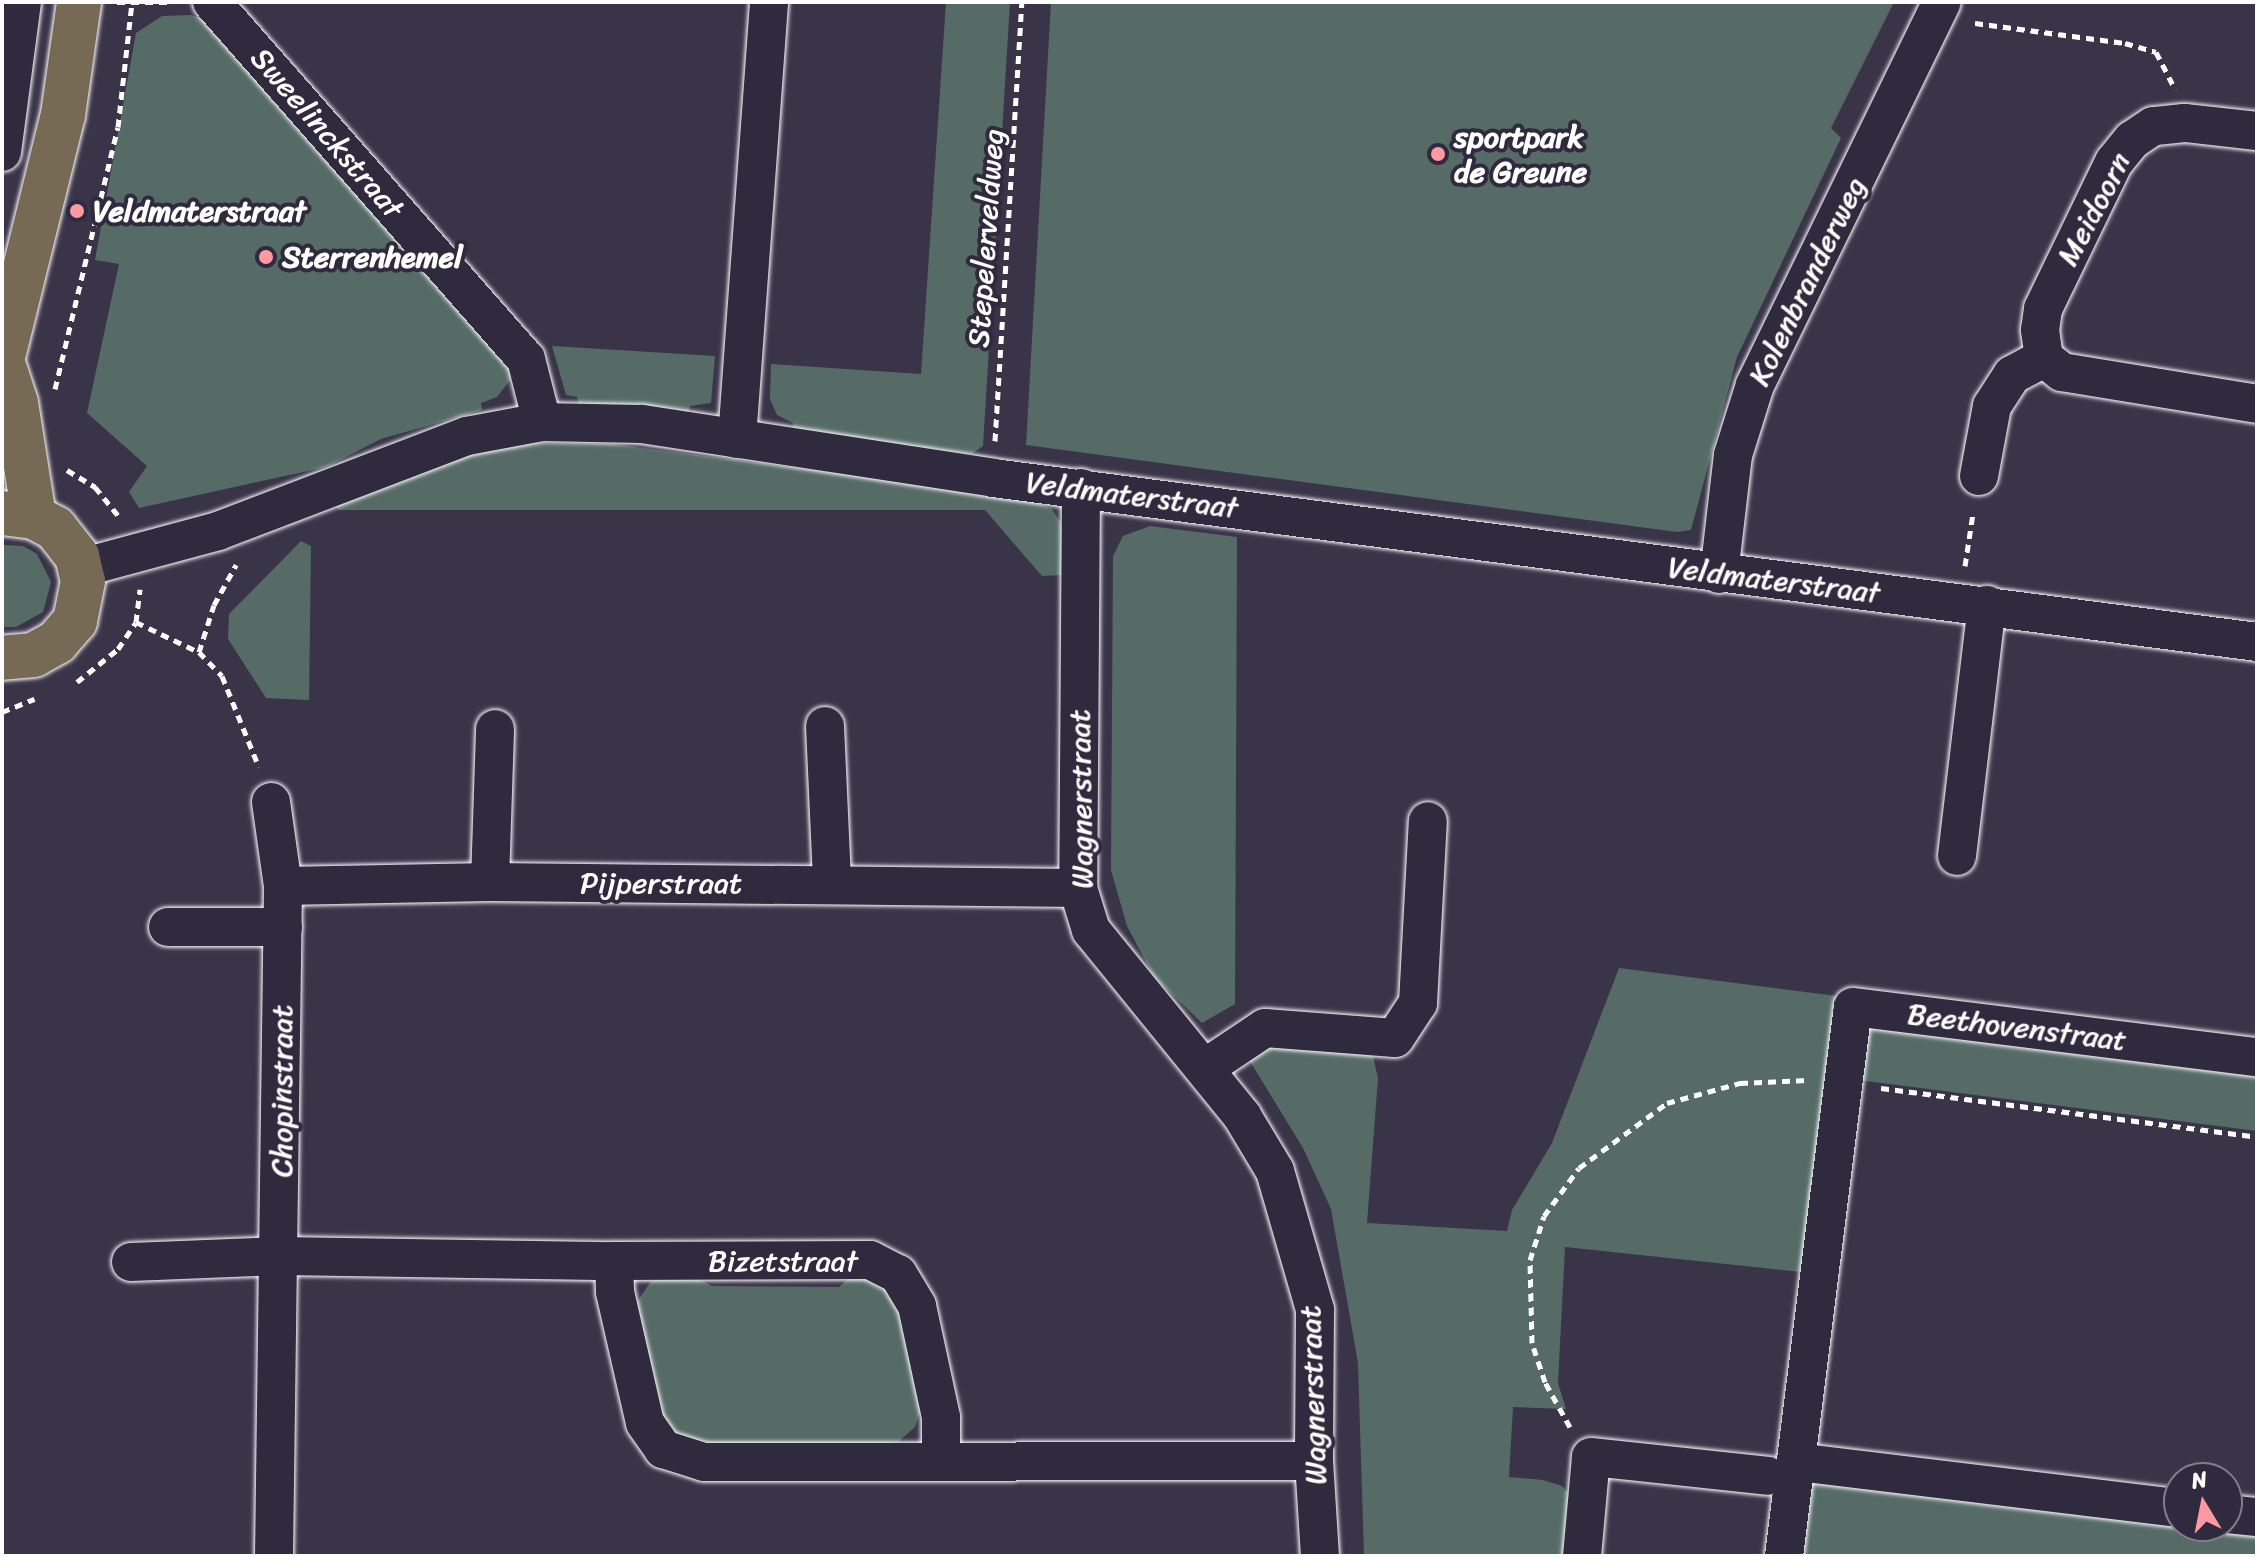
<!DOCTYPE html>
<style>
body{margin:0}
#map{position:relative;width:2259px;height:1558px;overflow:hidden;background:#3a3449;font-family:Sriracha,sans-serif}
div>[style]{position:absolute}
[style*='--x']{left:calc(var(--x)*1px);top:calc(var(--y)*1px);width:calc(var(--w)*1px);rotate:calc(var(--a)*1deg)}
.green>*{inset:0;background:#566b66}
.path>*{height:5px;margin-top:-2.5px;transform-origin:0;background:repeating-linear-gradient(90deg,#fff 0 8px,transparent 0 14px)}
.roads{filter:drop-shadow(0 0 2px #fff) drop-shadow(0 0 2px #fff)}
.minor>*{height:38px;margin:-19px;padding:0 19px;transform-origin:19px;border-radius:19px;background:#2f2a3d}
.major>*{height:44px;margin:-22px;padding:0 22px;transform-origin:22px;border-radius:22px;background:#776a54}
.dots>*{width:22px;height:22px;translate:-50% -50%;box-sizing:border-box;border:4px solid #2f2a3d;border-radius:50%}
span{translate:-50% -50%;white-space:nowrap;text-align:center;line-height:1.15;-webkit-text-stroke:8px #2f2a3d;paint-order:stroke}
.street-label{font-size:30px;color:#fff}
.poi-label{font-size:30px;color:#fff;font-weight:700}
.left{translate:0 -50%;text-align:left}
.frame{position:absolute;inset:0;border:4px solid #fff;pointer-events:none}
.north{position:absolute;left:2163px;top:1462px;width:80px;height:80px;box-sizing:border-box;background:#2f2a3d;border:2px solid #827f8b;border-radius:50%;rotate:350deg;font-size:22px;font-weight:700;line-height:32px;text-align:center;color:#fff}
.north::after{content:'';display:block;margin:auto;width:28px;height:36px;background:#ff9aa2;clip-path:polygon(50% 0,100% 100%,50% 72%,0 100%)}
</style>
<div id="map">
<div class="green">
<div style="clip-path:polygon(946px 2px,1010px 2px,983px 446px,972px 454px,793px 430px,793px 423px,777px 415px,770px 399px,771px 364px,921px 374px)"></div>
<div style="clip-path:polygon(1051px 2px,1894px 2px,1831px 128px,1841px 138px,1737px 357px,1691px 530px,1677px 532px,1026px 445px)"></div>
<div style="clip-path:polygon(191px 15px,204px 20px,514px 375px,497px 397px,481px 403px,482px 410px,381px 439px,326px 467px,139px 508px,129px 492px,147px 466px,87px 413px,119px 264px,95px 260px,136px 33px,162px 16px)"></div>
<div style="clip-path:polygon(552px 346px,715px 356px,711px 403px,690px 406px,687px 418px,579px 406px,577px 397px,566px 395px)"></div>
<div style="clip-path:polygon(535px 443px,612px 444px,1025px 498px,1052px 509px,1065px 529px,1064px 575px,1042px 576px,985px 510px,339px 510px,334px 505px,455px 455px)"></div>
<div style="clip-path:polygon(1150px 526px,1237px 537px,1235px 1004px,1202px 1023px,1154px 977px,1127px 926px,1111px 870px,1113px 556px,1123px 536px)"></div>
<div style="clip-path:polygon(301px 541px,311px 546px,309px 700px,266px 698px,228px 639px,229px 614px)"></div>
<div style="clip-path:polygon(2px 545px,23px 546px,37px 554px,51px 582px,43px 612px,16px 627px,2px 627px)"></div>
<div style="clip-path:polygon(1619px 968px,1845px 997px,1811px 1273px,1565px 1247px,1558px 1383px,1566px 1409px,1513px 1407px,1509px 1477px,1543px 1480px,1562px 1486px,1570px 1495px,1567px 1556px,1364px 1556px,1358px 1363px,1331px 1209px,1303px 1148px,1243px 1050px,1257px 1040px,1373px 1056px,1378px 1078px,1367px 1223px,1507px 1231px,1512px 1210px,1552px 1143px)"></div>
<div style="clip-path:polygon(1857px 1022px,2257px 1064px,2257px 1131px,1850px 1079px)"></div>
<div style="clip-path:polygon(688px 1273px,712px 1286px,839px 1287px,852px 1275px,871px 1277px,901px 1303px,924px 1401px,915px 1427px,898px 1442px,870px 1445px,694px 1444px,675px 1437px,658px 1420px,633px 1308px,651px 1281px)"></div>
<div style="clip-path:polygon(1803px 1468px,2179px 1526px,2257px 1522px,2257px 1556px,1790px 1556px)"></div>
</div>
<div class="path">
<div style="--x:117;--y:2;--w:51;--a:0"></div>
<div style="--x:1975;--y:23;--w:151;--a:7.6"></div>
<div style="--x:2125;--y:43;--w:32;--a:16"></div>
<div style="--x:2156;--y:52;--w:42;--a:62.8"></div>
<div style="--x:55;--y:389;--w:269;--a:-76.5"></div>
<div style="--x:118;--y:127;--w:126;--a:-83.6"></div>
<div style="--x:995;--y:441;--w:440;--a:-86.5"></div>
<div style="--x:67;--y:470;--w:33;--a:31"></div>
<div style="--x:95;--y:487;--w:41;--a:50.9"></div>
<div style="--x:1965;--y:566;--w:54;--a:-81.4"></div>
<div style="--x:136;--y:622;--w:70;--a:25.5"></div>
<div style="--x:199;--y:652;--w:33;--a:46"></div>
<div style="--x:222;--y:676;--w:98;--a:67.9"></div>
<div style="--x:199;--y:652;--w:49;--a:-72.3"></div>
<div style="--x:214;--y:605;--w:46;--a:-61.2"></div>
<div style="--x:77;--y:682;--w:53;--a:-38.8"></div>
<div style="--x:118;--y:649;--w:32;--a:-56"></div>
<div style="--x:136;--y:622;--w:33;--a:-83"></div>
<div style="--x:2;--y:712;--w:35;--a:-22"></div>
<div style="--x:1881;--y:1088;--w:379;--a:7.4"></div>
<div style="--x:1570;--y:1427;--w:51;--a:-119.1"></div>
<div style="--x:1545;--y:1382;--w:41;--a:-108.4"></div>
<div style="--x:1532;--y:1343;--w:83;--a:-91.4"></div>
<div style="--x:1530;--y:1260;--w:46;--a:-72.3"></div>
<div style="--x:1544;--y:1216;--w:59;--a:-53.9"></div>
<div style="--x:1579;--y:1168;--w:109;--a:-36.5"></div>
<div style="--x:1667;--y:1103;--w:76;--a:-15.3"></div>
<div style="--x:1740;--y:1083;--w:68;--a:-2.5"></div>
</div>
<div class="roads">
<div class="minor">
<div style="--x:212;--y:2;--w:475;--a:48.7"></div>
<div style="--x:526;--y:359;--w:65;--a:75.7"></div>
<div style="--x:2257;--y:131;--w:73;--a:-173.7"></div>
<div style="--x:2184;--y:123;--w:31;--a:174"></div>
<div style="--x:2153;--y:126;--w:25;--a:146"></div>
<div style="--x:2132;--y:140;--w:28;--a:129"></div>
<div style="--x:2114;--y:162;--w:163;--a:115.8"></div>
<div style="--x:2043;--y:309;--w:21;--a:98"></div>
<div style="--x:2040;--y:330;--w:28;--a:82"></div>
<div style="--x:2044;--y:358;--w:23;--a:38"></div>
<div style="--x:2062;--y:372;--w:198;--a:9.3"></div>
<div style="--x:2;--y:152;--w:151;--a:-82.4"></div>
<div style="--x:737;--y:439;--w:438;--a:-85.8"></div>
<div style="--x:1979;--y:476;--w:71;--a:-79.5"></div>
<div style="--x:1992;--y:406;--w:37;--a:-57"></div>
<div style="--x:2012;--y:375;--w:36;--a:-28"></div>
<div style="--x:1081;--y:488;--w:400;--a:90.4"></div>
<div style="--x:1078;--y:888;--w:44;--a:72.8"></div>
<div style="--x:1091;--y:930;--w:240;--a:50.9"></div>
<div style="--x:1242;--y:1116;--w:64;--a:59"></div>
<div style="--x:1275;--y:1171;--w:145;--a:73.9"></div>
<div style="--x:1315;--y:1310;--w:151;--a:90.4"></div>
<div style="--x:1314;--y:1461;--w:95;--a:86.4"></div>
<div style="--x:81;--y:568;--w:142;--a:-15.1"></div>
<div style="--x:218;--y:531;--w:267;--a:-20.9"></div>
<div style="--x:467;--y:436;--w:76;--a:-10.6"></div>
<div style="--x:542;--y:422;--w:100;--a:1.1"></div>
<div style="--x:642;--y:424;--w:355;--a:8.7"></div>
<div style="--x:993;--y:478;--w:1275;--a:7.39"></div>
<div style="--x:1719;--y:574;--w:120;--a:-83.3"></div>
<div style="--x:1733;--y:455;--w:73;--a:-72.6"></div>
<div style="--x:1755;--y:385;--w:426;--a:-64"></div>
<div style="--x:825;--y:726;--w:157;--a:87.4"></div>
<div style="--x:271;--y:802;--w:85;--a:81.9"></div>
<div style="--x:283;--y:886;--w:670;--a:90.77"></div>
<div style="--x:1957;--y:856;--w:253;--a:-83.2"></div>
<div style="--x:490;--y:882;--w:153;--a:-88.1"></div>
<div style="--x:283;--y:886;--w:207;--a:-1.1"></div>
<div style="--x:490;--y:882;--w:588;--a:0.58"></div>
<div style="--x:168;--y:927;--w:115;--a:0"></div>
<div style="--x:1205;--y:1068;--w:72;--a:-33.7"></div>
<div style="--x:1265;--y:1028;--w:130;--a:4.4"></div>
<div style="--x:1395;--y:1038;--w:42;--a:-56.7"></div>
<div style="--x:1418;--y:1003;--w:182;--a:-86.9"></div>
<div style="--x:614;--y:1261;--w:256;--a:-0.2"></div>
<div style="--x:870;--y:1260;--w:31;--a:27"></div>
<div style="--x:898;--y:1274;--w:37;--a:59"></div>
<div style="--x:917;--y:1306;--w:114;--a:77.8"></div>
<div style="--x:941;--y:1417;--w:44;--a:90"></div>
<div style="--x:131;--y:1262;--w:150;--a:-2.3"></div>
<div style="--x:281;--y:1256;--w:333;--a:0.9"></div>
<div style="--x:614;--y:1261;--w:31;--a:88"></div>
<div style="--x:615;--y:1292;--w:134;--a:77.1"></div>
<div style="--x:645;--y:1423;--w:32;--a:55"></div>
<div style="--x:663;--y:1449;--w:43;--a:17.6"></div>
<div style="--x:704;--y:1462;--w:610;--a:-0.09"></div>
<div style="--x:1797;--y:1462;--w:385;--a:6.9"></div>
<div style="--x:2227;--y:1514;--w:30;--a:6"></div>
<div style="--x:1582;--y:1556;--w:99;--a:-84.8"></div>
<div style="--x:1591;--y:1457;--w:178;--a:6.1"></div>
<div style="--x:1784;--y:1556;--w:553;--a:-82.84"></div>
<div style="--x:1853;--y:1007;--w:407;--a:7.1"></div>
</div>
<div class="major">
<div style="--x:2;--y:360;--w:45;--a:72"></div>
<div style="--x:16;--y:403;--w:115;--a:81"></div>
<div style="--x:2;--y:361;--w:253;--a:-76.1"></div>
<div style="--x:63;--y:115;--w:114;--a:-81.9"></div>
<div style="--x:2;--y:513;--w:32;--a:7"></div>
<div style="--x:34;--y:517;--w:24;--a:28"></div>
<div style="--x:55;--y:528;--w:36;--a:52"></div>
<div style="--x:77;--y:556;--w:26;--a:77"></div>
<div style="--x:83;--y:581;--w:41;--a:101.3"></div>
<div style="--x:75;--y:621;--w:28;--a:131"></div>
<div style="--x:57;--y:642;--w:26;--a:151"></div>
<div style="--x:34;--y:655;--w:32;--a:175"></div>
</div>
</div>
<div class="dots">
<div style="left:1438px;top:154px;background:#ff9aa2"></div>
<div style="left:77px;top:211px;background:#ff9aa2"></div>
<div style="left:266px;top:257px;background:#ff9aa2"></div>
</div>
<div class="street-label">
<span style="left:327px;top:133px;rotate:49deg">Sweelinckstraat</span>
<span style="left:2094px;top:209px;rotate:-62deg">Meidoorn</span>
<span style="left:986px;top:238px;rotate:-86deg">Stepelerveldweg</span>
<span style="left:1807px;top:281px;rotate:-64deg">Kolenbranderweg</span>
<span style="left:1132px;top:495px;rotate:7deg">Veldmaterstraat</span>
<span style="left:1774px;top:580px;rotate:7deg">Veldmaterstraat</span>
<span style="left:1081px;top:799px;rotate:-91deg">Wagnerstraat</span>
<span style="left:661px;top:883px">Pijperstraat</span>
<span style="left:2017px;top:1027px;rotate:7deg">Beethovenstraat</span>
<span style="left:282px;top:1091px;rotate:-90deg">Chopinstraat</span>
<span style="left:783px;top:1261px">Bizetstraat</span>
<span style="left:1313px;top:1395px;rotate:-92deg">Wagnerstraat</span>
</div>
<div class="poi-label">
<span class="left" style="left:1454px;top:154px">sportpark<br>de Greune</span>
<span class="left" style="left:93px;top:211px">Veldmaterstraat</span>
<span class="left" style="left:282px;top:257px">Sterrenhemel</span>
</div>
<div class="frame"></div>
<div class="north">N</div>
</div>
